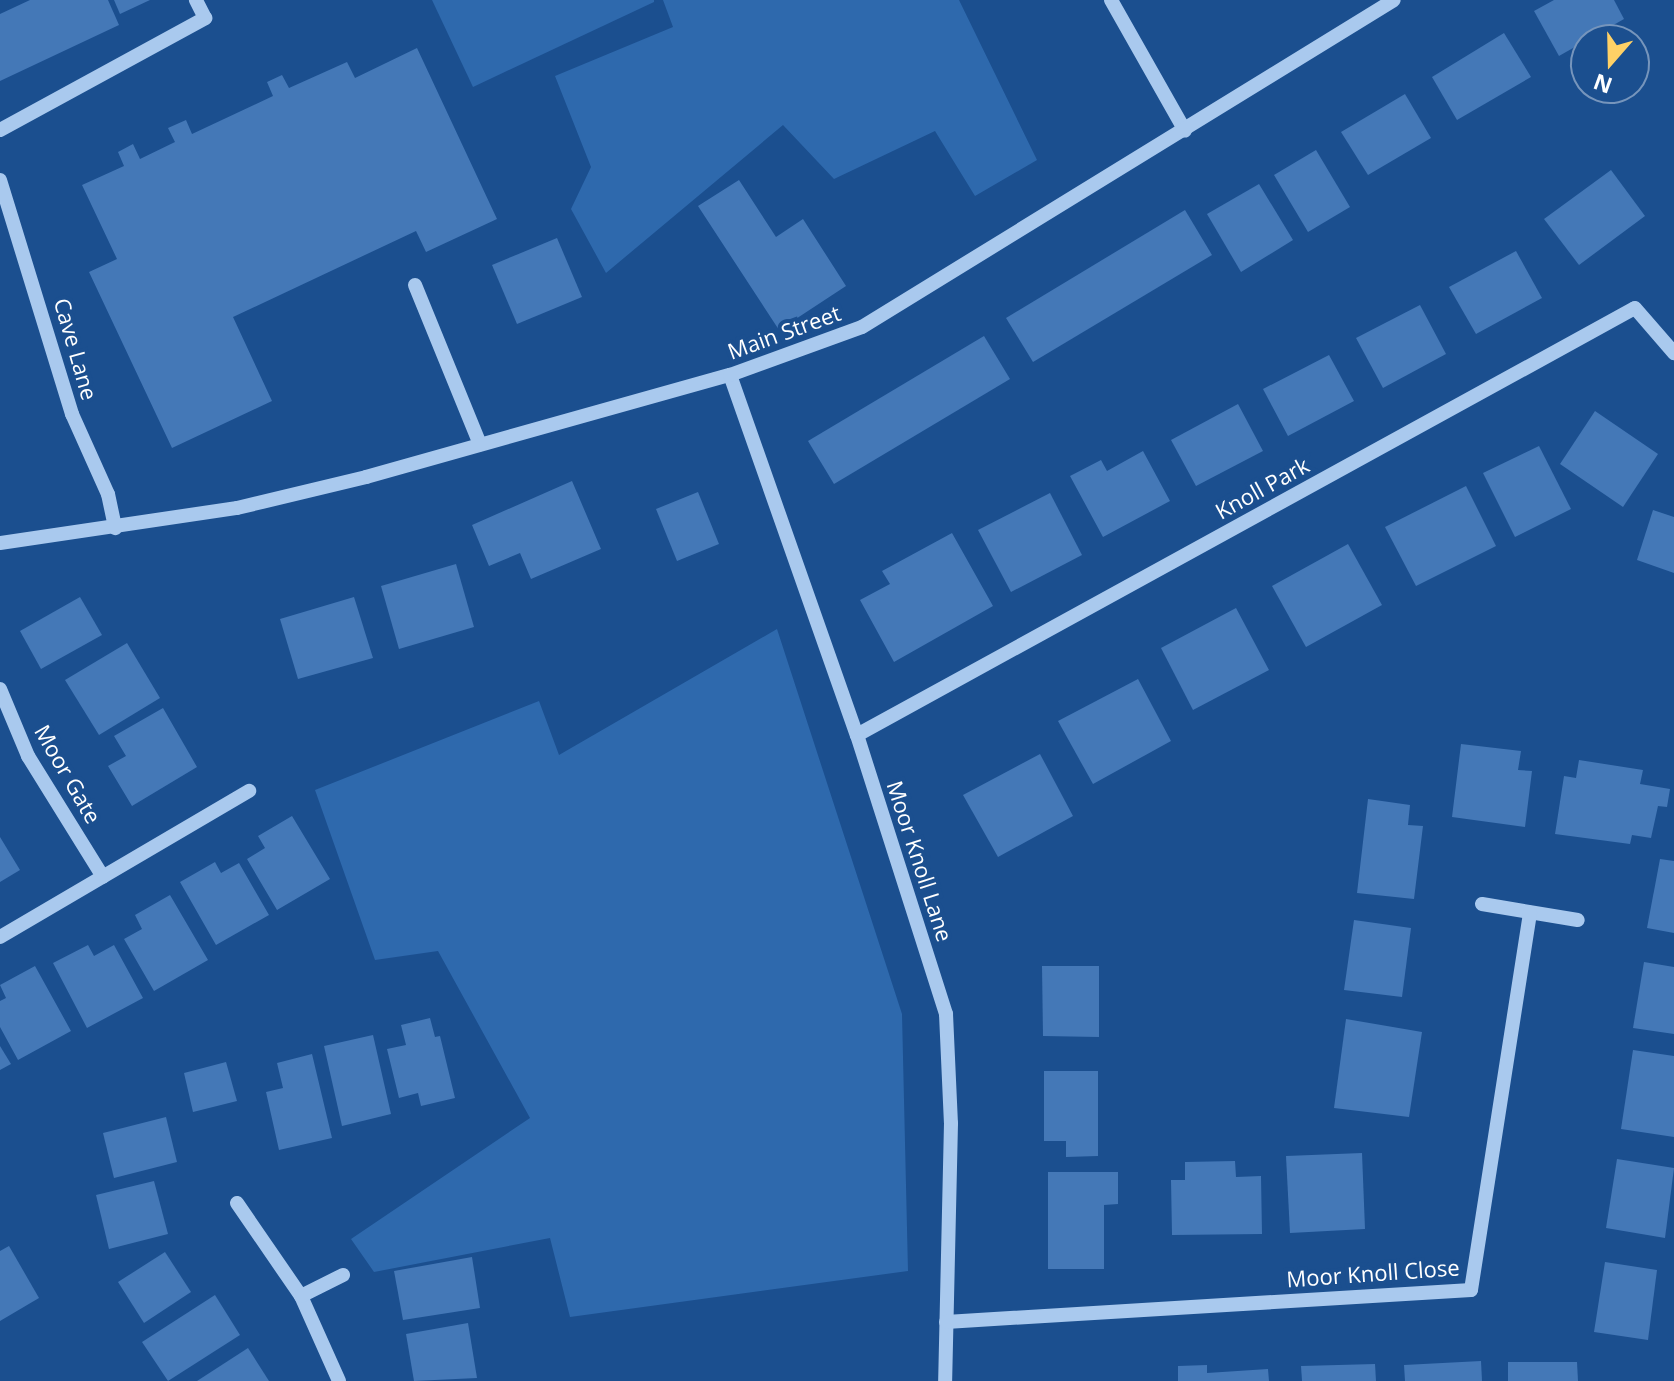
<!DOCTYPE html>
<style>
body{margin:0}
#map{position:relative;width:1674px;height:1381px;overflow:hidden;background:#1b4f8f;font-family:"Open Sans",sans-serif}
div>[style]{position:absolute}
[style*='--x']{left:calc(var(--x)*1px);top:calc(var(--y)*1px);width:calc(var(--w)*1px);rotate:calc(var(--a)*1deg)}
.green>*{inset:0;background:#2e69ad}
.building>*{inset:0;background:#4478b7}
.minor>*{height:14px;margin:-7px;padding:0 7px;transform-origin:7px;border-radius:7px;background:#a9c9ee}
span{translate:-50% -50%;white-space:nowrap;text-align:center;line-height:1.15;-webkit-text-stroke:8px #1b4f8f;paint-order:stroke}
.street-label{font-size:22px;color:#fff}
.north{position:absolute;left:1570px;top:24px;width:80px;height:80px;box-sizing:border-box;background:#1b4f8f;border:2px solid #7695bc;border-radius:50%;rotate:200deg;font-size:22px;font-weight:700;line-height:32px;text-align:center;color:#fff}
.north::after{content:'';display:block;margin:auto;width:28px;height:36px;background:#ffd166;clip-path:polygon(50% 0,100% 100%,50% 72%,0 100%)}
</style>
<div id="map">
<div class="green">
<div style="clip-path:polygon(432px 0,654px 0,654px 2px,473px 87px)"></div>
<div style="clip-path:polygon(663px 0,959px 0,1037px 160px,975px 196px,935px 131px,834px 179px,783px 125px,606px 273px,571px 209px,591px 167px,555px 76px,673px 27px)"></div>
<div style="clip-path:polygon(777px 629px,902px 1014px,908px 1271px,570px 1317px,550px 1238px,374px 1272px,351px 1239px,530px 1118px,438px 951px,375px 960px,315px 790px,539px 701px,559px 755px)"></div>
</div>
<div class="building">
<div style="clip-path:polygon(30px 0,108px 0,119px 25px,0 81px,0 14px)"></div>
<div style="clip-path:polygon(114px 0,150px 0,120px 14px)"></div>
<div style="clip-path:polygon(1554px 0,1614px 0,1624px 19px,1559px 56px,1534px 11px)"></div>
<div style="clip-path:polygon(1504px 33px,1531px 77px,1457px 120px,1432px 77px)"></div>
<div style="clip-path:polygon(417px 48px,497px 219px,426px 252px,416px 231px,233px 317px,272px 401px,172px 448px,89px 272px,117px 259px,82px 185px,124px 166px,118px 152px,133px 144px,140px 159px,175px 142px,168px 128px,186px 120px,192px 134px,273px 96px,267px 82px,282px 75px,289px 88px,347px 62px,355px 78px)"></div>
<div style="clip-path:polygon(1405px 94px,1431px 138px,1368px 175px,1341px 132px)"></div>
<div style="clip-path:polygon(1316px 150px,1350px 207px,1308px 232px,1274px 175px)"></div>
<div style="clip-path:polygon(1611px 170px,1645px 216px,1579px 265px,1544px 219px)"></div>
<div style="clip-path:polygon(739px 180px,776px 237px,803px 219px,846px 286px,779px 330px,698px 206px)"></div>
<div style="clip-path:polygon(1259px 184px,1293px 240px,1241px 272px,1207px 214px)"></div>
<div style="clip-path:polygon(1185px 210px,1212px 255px,1033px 362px,1006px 318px)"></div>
<div style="clip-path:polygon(557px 238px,582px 297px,517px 324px,492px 265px)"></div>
<div style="clip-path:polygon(1516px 251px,1542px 298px,1476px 334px,1449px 287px)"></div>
<div style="clip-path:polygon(1420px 305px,1446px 354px,1383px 388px,1356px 338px)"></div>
<div style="clip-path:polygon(984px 336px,1010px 379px,834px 484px,808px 441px)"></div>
<div style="clip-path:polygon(1329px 355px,1354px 401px,1288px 436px,1263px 389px)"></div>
<div style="clip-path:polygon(1238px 404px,1263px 451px,1196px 486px,1171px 440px)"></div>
<div style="clip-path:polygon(1595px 411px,1658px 454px,1623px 507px,1560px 464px)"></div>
<div style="clip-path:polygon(1539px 446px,1571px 509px,1515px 537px,1483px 473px)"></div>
<div style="clip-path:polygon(1143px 451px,1170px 501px,1103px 537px,1070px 476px,1101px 460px,1107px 471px)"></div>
<div style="clip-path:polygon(572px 481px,601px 549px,531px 579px,520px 553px,489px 566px,472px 525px)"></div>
<div style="clip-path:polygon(1466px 486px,1496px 546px,1416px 586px,1385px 527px)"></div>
<div style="clip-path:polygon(698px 492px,719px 544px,677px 561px,656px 509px)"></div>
<div style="clip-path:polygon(1050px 493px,1082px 555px,1011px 592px,978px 530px)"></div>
<div style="clip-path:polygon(1653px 510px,1674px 517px,1674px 573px,1637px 560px)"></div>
<div style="clip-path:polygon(952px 533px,993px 606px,894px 662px,860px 600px,890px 584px,882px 571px)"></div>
<div style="clip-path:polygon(1348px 544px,1382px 605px,1306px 647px,1272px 586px)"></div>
<div style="clip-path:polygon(456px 564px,474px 627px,399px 649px,381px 586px)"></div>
<div style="clip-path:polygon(80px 597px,102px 635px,41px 669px,20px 631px)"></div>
<div style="clip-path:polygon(354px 597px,373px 658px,298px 679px,280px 619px)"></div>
<div style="clip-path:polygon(1236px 608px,1269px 670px,1193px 710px,1161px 648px)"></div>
<div style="clip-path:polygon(127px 643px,160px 698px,99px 735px,65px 680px)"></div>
<div style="clip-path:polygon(1138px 679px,1171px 741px,1093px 784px,1058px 721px)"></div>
<div style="clip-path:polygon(163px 708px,197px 767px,132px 806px,108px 766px,126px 756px,114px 736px)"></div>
<div style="clip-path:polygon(1461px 744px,1521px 751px,1518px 770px,1532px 771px,1525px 827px,1452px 817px)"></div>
<div style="clip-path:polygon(1040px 754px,1073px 816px,998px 857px,963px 795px)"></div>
<div style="clip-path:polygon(1579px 760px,1643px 770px,1640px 784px,1670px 789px,1667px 807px,1658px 806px,1651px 838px,1632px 835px,1630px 844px,1555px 834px,1564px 776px,1576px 778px)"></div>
<div style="clip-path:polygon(1368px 799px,1410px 805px,1408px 825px,1423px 826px,1414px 899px,1357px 893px)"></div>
<div style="clip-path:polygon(292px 816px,330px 879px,277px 910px,247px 859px,265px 848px,258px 836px)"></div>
<div style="clip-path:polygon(0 837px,20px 870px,0 882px)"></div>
<div style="clip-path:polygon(1660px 859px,1674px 861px,1674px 933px,1647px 928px)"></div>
<div style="clip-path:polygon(215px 862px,221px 873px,239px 863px,269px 915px,216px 945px,180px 882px)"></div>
<div style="clip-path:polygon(170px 895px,208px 960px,154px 991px,124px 939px,142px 929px,135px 915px)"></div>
<div style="clip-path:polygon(1354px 920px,1411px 928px,1402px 997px,1344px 990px)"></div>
<div style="clip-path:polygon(88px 945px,94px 956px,114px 945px,143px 998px,87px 1028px,53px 963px)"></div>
<div style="clip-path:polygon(1644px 962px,1674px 967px,1674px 1034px,1633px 1028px)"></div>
<div style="clip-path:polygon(35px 966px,71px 1031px,18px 1060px,0 1027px,0 1001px,6px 998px,0 985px)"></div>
<div style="clip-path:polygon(1042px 966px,1099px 966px,1099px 1037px,1043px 1036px)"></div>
<div style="clip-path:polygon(430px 1018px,435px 1037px,440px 1036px,455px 1098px,421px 1106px,418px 1093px,399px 1098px,387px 1049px,406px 1045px,401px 1025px)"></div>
<div style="clip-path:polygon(1346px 1019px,1422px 1032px,1409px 1117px,1334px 1108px)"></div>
<div style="clip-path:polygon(373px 1035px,391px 1114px,342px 1126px,324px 1046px)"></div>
<div style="clip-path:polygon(0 1046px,11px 1064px,0 1070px)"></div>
<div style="clip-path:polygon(1633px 1050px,1674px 1056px,1674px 1137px,1621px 1129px)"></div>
<div style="clip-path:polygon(312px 1054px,332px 1138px,279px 1150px,266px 1092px,283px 1088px,277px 1063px)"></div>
<div style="clip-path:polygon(226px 1062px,237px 1101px,193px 1112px,184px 1073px)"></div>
<div style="clip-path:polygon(1044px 1071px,1098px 1071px,1098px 1156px,1066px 1157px,1066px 1141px,1044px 1141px)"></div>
<div style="clip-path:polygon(166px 1117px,177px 1162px,114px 1178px,103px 1133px)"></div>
<div style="clip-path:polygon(1362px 1153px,1365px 1229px,1290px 1233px,1286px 1156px)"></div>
<div style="clip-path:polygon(1617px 1159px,1674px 1168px,1665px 1238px,1606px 1228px)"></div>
<div style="clip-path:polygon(1235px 1161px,1236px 1177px,1261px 1176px,1262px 1234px,1172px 1235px,1171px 1180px,1185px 1180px,1185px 1162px)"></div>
<div style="clip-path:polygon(1048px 1172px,1118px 1172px,1118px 1204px,1104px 1205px,1104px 1269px,1048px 1269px)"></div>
<div style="clip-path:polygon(154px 1181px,168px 1234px,109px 1249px,96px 1195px)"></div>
<div style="clip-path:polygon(9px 1246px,39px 1298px,0 1321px,0 1251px)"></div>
<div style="clip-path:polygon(165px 1252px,191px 1292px,144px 1323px,118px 1282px)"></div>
<div style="clip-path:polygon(472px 1257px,480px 1308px,403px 1320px,394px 1271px)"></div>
<div style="clip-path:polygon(1605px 1262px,1657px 1270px,1648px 1340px,1594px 1332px)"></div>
<div style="clip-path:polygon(215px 1295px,240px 1335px,168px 1381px,142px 1342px)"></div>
<div style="clip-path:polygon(468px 1323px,477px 1378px,414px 1381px,406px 1334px)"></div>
<div style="clip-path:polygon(248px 1348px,269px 1381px,197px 1381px)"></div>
<div style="clip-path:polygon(1481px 1361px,1482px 1381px,1405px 1381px,1404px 1365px)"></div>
<div style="clip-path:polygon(1508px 1362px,1577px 1362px,1578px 1381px,1508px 1381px)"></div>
<div style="clip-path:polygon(1375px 1364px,1376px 1381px,1302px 1381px,1301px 1366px)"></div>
<div style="clip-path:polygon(1207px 1365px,1207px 1373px,1268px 1369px,1269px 1381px,1178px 1381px,1178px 1366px)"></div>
</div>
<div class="minor">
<div style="--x:1111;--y:0;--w:150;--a:60.5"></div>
<div style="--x:0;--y:130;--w:234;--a:-28.6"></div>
<div style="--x:205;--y:18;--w:20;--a:-117"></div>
<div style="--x:0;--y:180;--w:245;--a:72.9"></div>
<div style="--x:72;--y:414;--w:88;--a:65.8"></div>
<div style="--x:108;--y:494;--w:35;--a:78"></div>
<div style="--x:415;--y:285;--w:172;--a:67.8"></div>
<div style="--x:730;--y:375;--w:382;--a:70.6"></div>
<div style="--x:857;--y:735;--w:293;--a:72.3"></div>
<div style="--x:946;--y:1014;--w:109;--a:87.4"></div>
<div style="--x:951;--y:1123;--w:258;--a:91.3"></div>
<div style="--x:0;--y:543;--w:240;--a:-8.4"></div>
<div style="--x:237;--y:508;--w:133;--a:-13.5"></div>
<div style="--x:366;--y:477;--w:378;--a:-15.7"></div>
<div style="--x:730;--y:375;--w:140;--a:-20"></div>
<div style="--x:862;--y:327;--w:624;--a:-31.58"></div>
<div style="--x:0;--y:689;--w:73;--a:67.3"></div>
<div style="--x:28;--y:756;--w:142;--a:58.2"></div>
<div style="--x:857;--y:735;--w:887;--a:-28.76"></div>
<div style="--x:1635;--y:308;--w:60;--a:49.1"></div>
<div style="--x:1482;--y:904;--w:97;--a:9.5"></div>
<div style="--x:0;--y:937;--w:289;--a:-30.4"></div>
<div style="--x:237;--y:1203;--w:113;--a:55.5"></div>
<div style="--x:301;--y:1296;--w:93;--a:65.9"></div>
<div style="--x:301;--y:1296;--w:47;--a:-26.6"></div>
<div style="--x:946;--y:1322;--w:526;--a:-3.49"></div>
<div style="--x:1471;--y:1290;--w:382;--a:-81.1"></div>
</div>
<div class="street-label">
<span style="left:784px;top:332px;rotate:-20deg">Main Street</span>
<span style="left:76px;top:349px;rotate:74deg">Cave Lane</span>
<span style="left:1262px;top:488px;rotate:-29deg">Knoll Park</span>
<span style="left:68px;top:774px;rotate:60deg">Moor Gate</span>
<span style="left:920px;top:861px;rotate:72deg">Moor Knoll Lane</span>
<span style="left:1373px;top:1273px;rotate:-4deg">Moor Knoll Close</span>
</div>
<div class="north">N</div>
</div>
